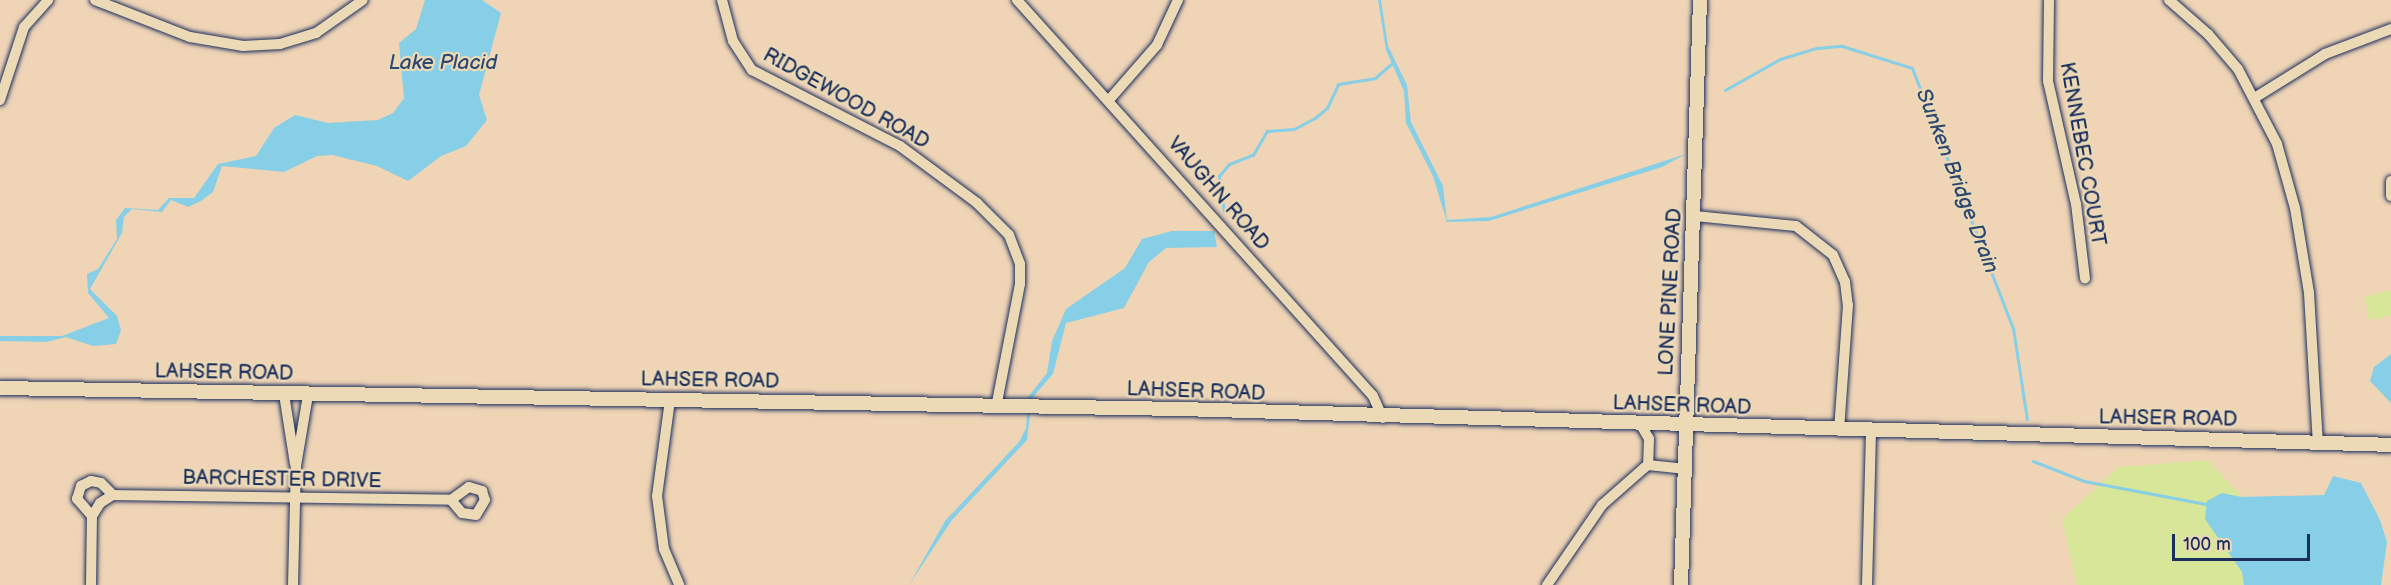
<!DOCTYPE html>
<style>
body{margin:0}
#map{position:relative;width:2391px;height:585px;overflow:hidden;background:#efd4b6;font-family:"Balsamiq Sans",sans-serif}
div>[style]{position:absolute}
[style*='--x']{left:calc(var(--x)*1px);top:calc(var(--y)*1px);width:calc(var(--w)*1px);rotate:calc(var(--a)*1deg)}
.green>*{inset:0;background:#d8e699}
.water>*{inset:0;background:#86cfe6}
.stream>*{height:3px;margin:-1.5px;padding:0 1.5px;transform-origin:1.5px;border-radius:1.5px;background:#86cfe6}
.roads{filter:drop-shadow(0 0 2px #1b2f5e) drop-shadow(0 0 2px #1b2f5e)}
.minor>*{height:10px;margin:-5px;padding:0 5px;transform-origin:5px;border-radius:5px;background:#ecd9b6}
.tertiary>*{height:14px;margin:-7px;padding:0 7px;transform-origin:7px;border-radius:7px;background:#ecd9b6}
span{translate:-50% -50%;white-space:nowrap;text-align:center;line-height:1.15;-webkit-text-stroke:4.5px #ecd9b6;paint-order:stroke}
.street-label{font-size:20px;color:#1b2f5e}
.water-label{font-size:21px;color:#2b4772;font-style:italic}
.scale{position:absolute;left:2172px;top:534px;width:138px;height:27px;box-sizing:border-box;border:3px solid #1b2f5e;border-top:0;padding-left:8px;font-size:18px;line-height:21px;white-space:nowrap;color:#1b2f5e;-webkit-text-stroke:4px #ecd9b6;paint-order:stroke}
</style>
<div id="map">
<div class="green">
<div style="clip-path:polygon(2391px 291px,2391px 316px,2369px 320px,2365px 296px)"></div>
<div style="clip-path:polygon(2207px 460px,2264px 519px,2260px 585px,2077px 585px,2062px 519px,2118px 467px)"></div>
</div>
<div class="water">
<div style="clip-path:polygon(425px 0,482px 0,501px 13px,479px 95px,487px 120px,466px 146px,441px 156px,408px 181px,377px 166px,332px 155px,317px 156px,284px 172px,222px 166px,213px 192px,201px 201px,188px 207px,171px 200px,162px 212px,132px 209px,124px 217px,122px 233px,90px 289px,117px 316px,121px 330px,116px 344px,93px 346px,66px 337px,46px 342px,0 341px,0 336px,62px 336px,109px 318px,88px 293px,87px 274px,98px 269px,117px 239px,116px 220px,125px 208px,158px 210px,169px 198px,194px 198px,218px 164px,256px 156px,274px 128px,295px 115px,328px 123px,378px 120px,393px 113px,404px 98px,399px 43px,416px 29px)"></div>
<div style="clip-path:polygon(1378px 0,1381px 0,1388px 46px,1407px 85px,1411px 122px,1443px 186px,1447px 220px,1491px 217px,1686px 154px,1662px 167px,1489px 221px,1447px 222px,1433px 176px,1406px 123px,1404px 91px,1386px 50px)"></div>
<div style="clip-path:polygon(1172px 231px,1214px 231px,1217px 247px,1166px 248px,1149px 262px,1124px 308px,1066px 323px,1053px 374px,1032px 398px,1027px 440px,952px 520px,909px 585px,945px 521px,1019px 442px,1026px 428px,1028px 397px,1047px 373px,1052px 341px,1066px 309px,1125px 268px,1142px 239px)"></div>
<div style="clip-path:polygon(2391px 354px,2391px 403px,2370px 381px,2374px 367px)"></div>
<div style="clip-path:polygon(2333px 476px,2361px 483px,2380px 520px,2387px 542px,2381px 585px,2244px 585px,2242px 572px,2205px 519px,2207px 501px,2222px 493px,2241px 497px,2324px 495px)"></div>
</div>
<div class="stream">
<div style="--x:1725;--y:90;--w:63;--a:-29.4"></div>
<div style="--x:1780;--y:59;--w:39;--a:-17"></div>
<div style="--x:1817;--y:48;--w:25;--a:-5"></div>
<div style="--x:1842;--y:46;--w:73;--a:17.4"></div>
<div style="--x:1912;--y:68;--w:279;--a:68.8"></div>
<div style="--x:2013;--y:328;--w:92;--a:81.3"></div>
<div style="--x:1224;--y:212;--w:36;--a:-98"></div>
<div style="--x:1219;--y:176;--w:16;--a:-50"></div>
<div style="--x:1229;--y:164;--w:26;--a:-21"></div>
<div style="--x:1253;--y:155;--w:28;--a:-60"></div>
<div style="--x:1267;--y:131;--w:27;--a:-4"></div>
<div style="--x:1294;--y:129;--w:24;--a:-28"></div>
<div style="--x:1315;--y:118;--w:16;--a:-40"></div>
<div style="--x:1327;--y:108;--w:26;--a:-65"></div>
<div style="--x:1338;--y:84;--w:37;--a:-9"></div>
<div style="--x:1375;--y:78;--w:23;--a:-41"></div>
<div style="--x:2033;--y:461;--w:55;--a:21.4"></div>
<div style="--x:2084;--y:481;--w:124;--a:10.7"></div>
</div>
<div class="roads">
<div class="minor">
<div style="--x:95;--y:0;--w:102;--a:21.3"></div>
<div style="--x:190;--y:37;--w:54;--a:9.6"></div>
<div style="--x:243;--y:46;--w:37;--a:-3"></div>
<div style="--x:280;--y:44;--w:38;--a:-17"></div>
<div style="--x:316;--y:33;--w:57;--a:-35.1"></div>
<div style="--x:722;--y:0;--w:42;--a:75"></div>
<div style="--x:733;--y:41;--w:35;--a:57"></div>
<div style="--x:752;--y:70;--w:166;--a:27.2"></div>
<div style="--x:900;--y:146;--w:96;--a:36.5"></div>
<div style="--x:977;--y:203;--w:45;--a:45"></div>
<div style="--x:1009;--y:235;--w:31;--a:69"></div>
<div style="--x:1020;--y:264;--w:20;--a:90"></div>
<div style="--x:1020;--y:284;--w:125;--a:101"></div>
<div style="--x:1017;--y:0;--w:532;--a:48.04"></div>
<div style="--x:1373;--y:396;--w:24;--a:66"></div>
<div style="--x:2049;--y:0;--w:81;--a:90.7"></div>
<div style="--x:2048;--y:81;--w:126;--a:77.2"></div>
<div style="--x:2076;--y:204;--w:75;--a:83.1"></div>
<div style="--x:2169;--y:0;--w:52;--a:41.1"></div>
<div style="--x:2208;--y:34;--w:46;--a:49.4"></div>
<div style="--x:2238;--y:69;--w:85;--a:62.5"></div>
<div style="--x:2277;--y:144;--w:66;--a:74.3"></div>
<div style="--x:2295;--y:208;--w:86;--a:80.6"></div>
<div style="--x:2309;--y:293;--w:150;--a:86.6"></div>
<div style="--x:2256;--y:97;--w:81;--a:-31.9"></div>
<div style="--x:2325;--y:54;--w:71;--a:-20.7"></div>
<div style="--x:0;--y:100;--w:77;--a:-71.8"></div>
<div style="--x:24;--y:27;--w:36;--a:-48"></div>
<div style="--x:1109;--y:100;--w:73;--a:-48.9"></div>
<div style="--x:1157;--y:45;--w:50;--a:-65"></div>
<div style="--x:2391;--y:181;--w:15;--a:90"></div>
<div style="--x:1695;--y:216;--w:101;--a:5.7"></div>
<div style="--x:1796;--y:226;--w:47;--a:38.1"></div>
<div style="--x:1833;--y:255;--w:30;--a:66"></div>
<div style="--x:1845;--y:282;--w:23;--a:83"></div>
<div style="--x:1848;--y:305;--w:126;--a:94.1"></div>
<div style="--x:284;--y:394;--w:71;--a:81.1"></div>
<div style="--x:670;--y:400;--w:97;--a:97.7"></div>
<div style="--x:657;--y:496;--w:53;--a:82.5"></div>
<div style="--x:664;--y:549;--w:39;--a:67"></div>
<div style="--x:1641;--y:425;--w:16;--a:60"></div>
<div style="--x:1649;--y:439;--w:26;--a:92"></div>
<div style="--x:469;--y:487;--w:14;--a:17"></div>
<div style="--x:482;--y:491;--w:9;--a:72"></div>
<div style="--x:485;--y:500;--w:17;--a:121"></div>
<div style="--x:476;--y:515;--w:14;--a:-172"></div>
<div style="--x:462;--y:513;--w:17;--a:-130"></div>
<div style="--x:451;--y:500;--w:22;--a:-36"></div>
<div style="--x:92;--y:516;--w:23;--a:-131"></div>
<div style="--x:77;--y:499;--w:14;--a:-73"></div>
<div style="--x:81;--y:486;--w:11;--a:-27"></div>
<div style="--x:91;--y:481;--w:10;--a:11"></div>
<div style="--x:101;--y:483;--w:17;--a:45"></div>
<div style="--x:91;--y:585;--w:69;--a:-89.2"></div>
<div style="--x:92;--y:516;--w:15;--a:-58"></div>
<div style="--x:100;--y:503;--w:15;--a:-32"></div>
<div style="--x:113;--y:495;--w:338;--a:0.8"></div>
<div style="--x:293;--y:585;--w:119;--a:-88.6"></div>
<div style="--x:296;--y:466;--w:72;--a:-80.4"></div>
<div style="--x:1547;--y:585;--w:97;--a:-55.5"></div>
<div style="--x:1602;--y:505;--w:56;--a:-41.4"></div>
<div style="--x:1644;--y:468;--w:5;--a:-37"></div>
<div style="--x:1648;--y:465;--w:36;--a:6"></div>
<div style="--x:1867;--y:585;--w:153;--a:-88.5"></div>
</div>
<div class="tertiary">
<div style="--x:0;--y:388;--w:1181;--a:1.02"></div>
<div style="--x:1181;--y:409;--w:1211;--a:1.7"></div>
<div style="--x:1681;--y:585;--w:585;--a:-88.14"></div>
</div>
</div>
<div class="street-label">
<span style="left:846px;top:99px;rotate:29deg">RIDGEWOOD ROAD</span>
<span style="left:2082px;top:154px;rotate:80deg">KENNEBEC COURT</span>
<span style="left:1218px;top:194px;rotate:49deg">VAUGHN ROAD</span>
<span style="left:1671px;top:292px;rotate:-87deg">LONE PINE ROAD</span>
<span style="left:224px;top:373px;rotate:1deg">LAHSER ROAD</span>
<span style="left:710px;top:381px;rotate:1deg">LAHSER ROAD</span>
<span style="left:1196px;top:392px;rotate:2deg">LAHSER ROAD</span>
<span style="left:1682px;top:406px;rotate:2deg">LAHSER ROAD</span>
<span style="left:2168px;top:419px;rotate:1deg">LAHSER ROAD</span>
<span style="left:282px;top:480px;rotate:1deg">BARCHESTER DRIVE</span>
</div>
<div class="water-label">
<span style="left:443px;top:63px">Lake Placid</span>
<span style="left:1957px;top:181px;rotate:69deg">Sunken Bridge Drain</span>
</div>
<div class="scale">100 m</div>
</div>
